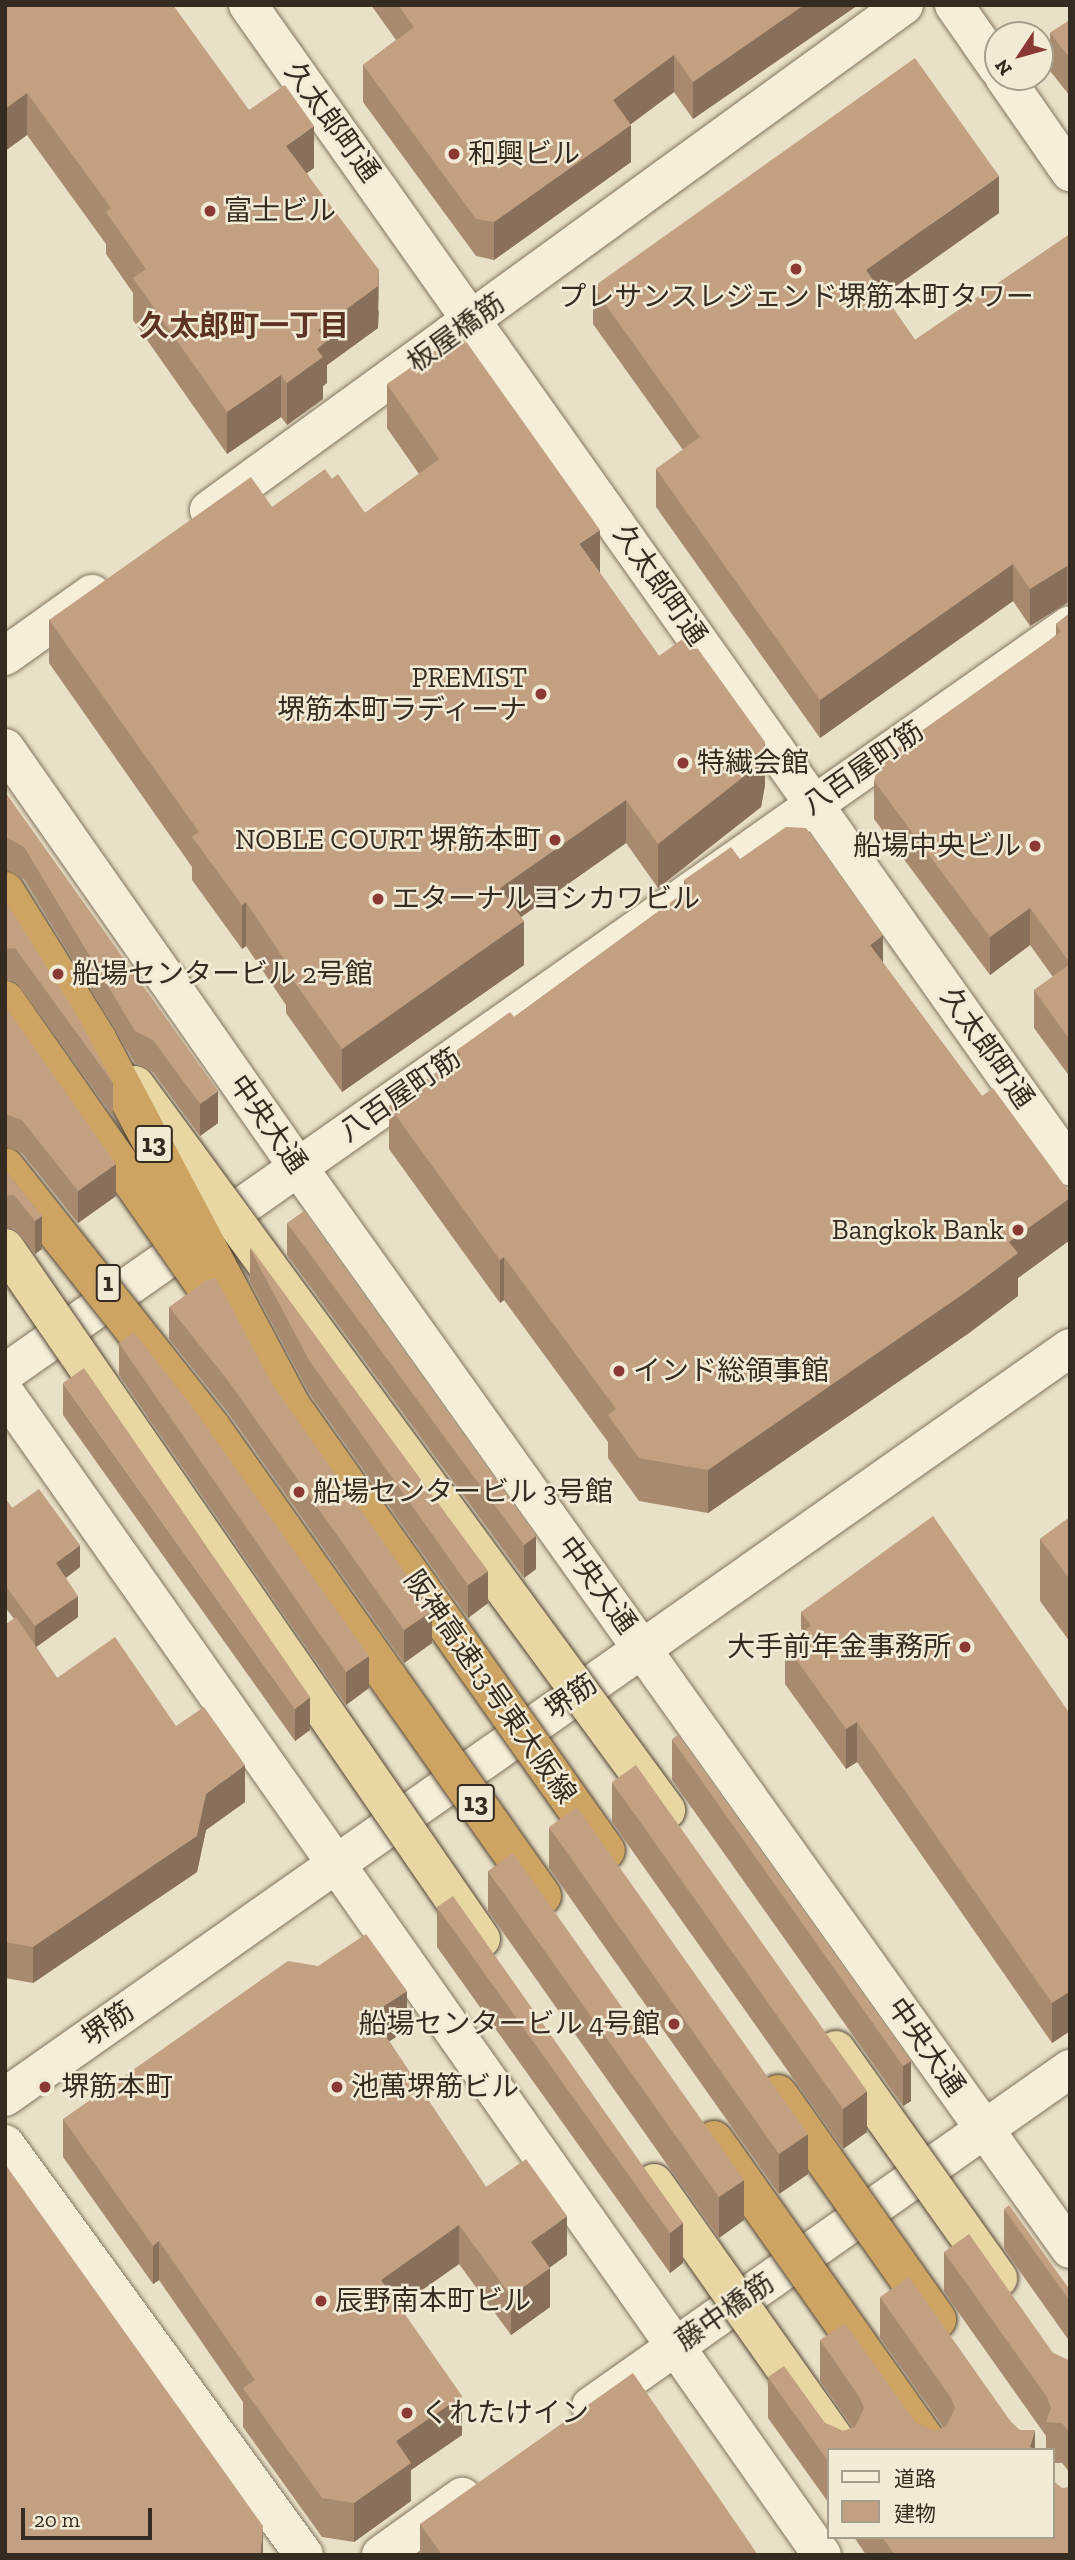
<!DOCTYPE html>
<meta charset="utf-8">
<style>
body{margin:0}
#map{position:relative;width:1075px;height:2560px;overflow:hidden;background:#e9e1c7;font-family:"Zilla Slab","Noto Sans JP",serif}
div>[style]{position:absolute}
[style*='--x']{left:calc(var(--x)*1px);top:calc(var(--y)*1px);width:calc(var(--w)*1px);rotate:calc(var(--a)*1deg)}
.roads{filter:drop-shadow(0 0 2px #83745e) drop-shadow(0 0 2px #83745e)}
.street>*{height:38px;margin:-19px;padding:0 19px;transform-origin:19px;border-radius:19px;background:#f5eed9}
.secondary>*{height:38px;margin:-19px;padding:0 19px;transform-origin:19px;border-radius:19px;background:#f5eed9}
.bridges{filter:drop-shadow(0 0 2px #514232) drop-shadow(0 0 2px #514232)}
.primary-bridge>*{height:38px;margin:-19px;padding:0 19px;transform-origin:19px;border-radius:19px;background:#e8d6a3}
.highway-bridge>*{height:38px;margin:-19px;padding:0 19px;transform-origin:19px;border-radius:19px;background:#cea462}
.wall>*{inset:0;background:#a88a6f}
.shaded-wall>*{inset:0;background:#88705a}
.building>*{inset:0;background:#c3a081}
.dots>*{width:19px;height:19px;translate:-50% -50%;box-sizing:border-box;border:4px solid #f1ebd5;border-radius:50%}
span{translate:-50% -50%;white-space:nowrap;text-align:center;line-height:1.15;-webkit-text-stroke:5px #f1ebd5;paint-order:stroke}
.shield-label span{padding:2px 5px;background:#f1ebd5;border:2px solid;border-radius:5px;-webkit-text-stroke-width:0}
.shield-label{font-size:26px;color:#352b20;font-weight:700}
.street-label{font-size:28px;color:#352b20}
.poi-label{font-size:28px;color:#352b20}
.left{translate:0 -50%;text-align:left}
.right{translate:-100% -50%;text-align:right}
.neighbourhood-label{font-size:30px;color:#5c3325;font-weight:700}
.frame{position:absolute;inset:0;border:7px solid #352b20;pointer-events:none}
.legend{position:absolute;left:827px;top:2448px;width:228px;height:91px;box-sizing:border-box;background:#f1ebd5;border:2px solid #a69e8d;margin:0;padding:9px 12px;list-style:none;font-size:21px;color:#352b20}
.legend li{display:flex;align-items:center;gap:14px;height:35px}
.legend b{width:35px;border:2px solid #a69e8d}
.north{position:absolute;left:984px;top:21px;width:70px;height:70px;box-sizing:border-box;background:#f1ebd5;border:2px solid #a69e8d;border-radius:50%;rotate:234deg;font-size:19px;font-weight:700;line-height:28px;text-align:center;color:#352b20}
.north::after{content:'';display:block;margin:auto;width:24px;height:32px;background:#8b3935;clip-path:polygon(50% 0,100% 100%,50% 72%,0 100%)}
.scale{position:absolute;left:21px;top:2508px;width:131px;height:32px;box-sizing:border-box;border:4px solid #352b20;border-top:0;padding-left:9px;font-size:21px;line-height:24px;white-space:nowrap;color:#352b20;-webkit-text-stroke:5px #f1ebd5;paint-order:stroke}
</style>
<div id="map">
<div class="roads">
<div class="street">
<div style="--x:248;--y:5;--w:1423;--a:54.7"></div>
<div style="--x:954;--y:5;--w:77;--a:55.1"></div>
<div style="--x:1004;--y:77;--w:116;--a:55.2"></div>
<div style="--x:209;--y:510;--w:859;--a:-36"></div>
<div style="--x:5;--y:656;--w:107;--a:-35.5"></div>
<div style="--x:5;--y:1373;--w:1301;--a:-35.08"></div>
<div style="--x:5;--y:2144;--w:508;--a:53.96"></div>
<div style="--x:591;--y:2406;--w:586;--a:-35.13"></div>
<div style="--x:381;--y:2555;--w:100;--a:-35.6"></div>
</div>
<div class="secondary">
<div style="--x:5;--y:748;--w:511;--a:55.04"></div>
<div style="--x:298;--y:1167;--w:1329;--a:54.49"></div>
<div style="--x:5;--y:1393;--w:1420;--a:54.89"></div>
<div style="--x:5;--y:2097;--w:1302;--a:-35.12"></div>
</div>
</div>
<div class="bridges">
<div class="primary-bridge">
<div style="--x:135;--y:1085;--w:899;--a:53.78"></div>
<div style="--x:5;--y:1248;--w:839;--a:55.44"></div>
<div style="--x:836;--y:2050;--w:280;--a:54.6"></div>
<div style="--x:654;--y:2183;--w:327;--a:54.8"></div>
</div>
<div class="highway-bridge">
<div style="--x:5;--y:891;--w:174;--a:58.1"></div>
<div style="--x:97;--y:1039;--w:413;--a:62.1"></div>
<div style="--x:290;--y:1404;--w:547;--a:54.74"></div>
<div style="--x:5;--y:1000;--w:355;--a:55"></div>
<div style="--x:5;--y:1167;--w:332;--a:51.6"></div>
<div style="--x:211;--y:1427;--w:574;--a:54.79"></div>
<div style="--x:778;--y:2094;--w:276;--a:54.8"></div>
<div style="--x:714;--y:2140;--w:380;--a:54.8"></div>
</div>
</div>
<div class="wall">
<div style="clip-path:polygon(5px 5px,249px 110px,314px 168px,307px 173px,379px 312px,378px 328px,327px 365px,327px 383px,323px 386px,323px 399px,287px 425px,281px 417px,227px 454px,133px 320px,133px 293px,106px 254px,106px 244px,27px 135px,5px 151px)"></div>
<div style="clip-path:polygon(371px 5px,858px 5px,693px 119px,674px 92px,630px 125px,631px 162px,494px 260px,476px 256px,363px 102px,363px 65px,396px 40px)"></div>
<div style="clip-path:polygon(1070px 20px,1070px 96px,1050px 71px,1050px 33px)"></div>
<div style="clip-path:polygon(999px 213px,884px 295px,915px 340px,1070px 234px,1070px 604px,1067px 603px,1030px 626px,1013px 601px,820px 738px,656px 507px,656px 469px,683px 450px,593px 324px,593px 287px)"></div>
<div style="clip-path:polygon(387px 384px,600px 573px,659px 656px,765px 785px,761px 807px,658px 888px,626px 843px,521px 917px,524px 965px,342px 1092px,286px 1013px,286px 1005px,246px 946px,242px 949px,192px 880px,192px 867px,49px 663px,49px 620px,272px 507px,332px 479px,365px 513px,419px 474px,387px 428px)"></div>
<div style="clip-path:polygon(1070px 613px,1070px 1077px,1034px 1028px,1034px 990px,1053px 977px,1030px 945px,990px 975px,874px 819px,874px 781px,1056px 635px,1056px 624px)"></div>
<div style="clip-path:polygon(5px 792px,218px 1123px,200px 1136px,153px 1072px,135px 1063px,24px 879px,5px 869px)"></div>
<div style="clip-path:polygon(740px 859px,883px 963px,982px 1096px,1070px 1193px,1070px 1240px,1018px 1278px,1018px 1296px,969px 1333px,708px 1513px,639px 1501px,608px 1458px,608px 1442px,504px 1300px,500px 1303px,389px 1149px,389px 1106px,457px 1058px,457px 1050px,514px 1017px,684px 893px,684px 880px)"></div>
<div style="clip-path:polygon(5px 900px,113px 1083px,113px 1116px,15px 981px,5px 981px)"></div>
<div style="clip-path:polygon(5px 1006px,116px 1196px,78px 1223px,22px 1153px,5px 1146px)"></div>
<div style="clip-path:polygon(5px 1170px,42px 1216px,42px 1249px,35px 1254px,14px 1228px,5px 1229px)"></div>
<div style="clip-path:polygon(287px 1223px,536px 1536px,536px 1569px,524px 1578px,287px 1255px)"></div>
<div style="clip-path:polygon(250px 1249px,488px 1603px,468px 1618px,309px 1393px,250px 1282px)"></div>
<div style="clip-path:polygon(169px 1307px,272px 1384px,432px 1643px,404px 1663px,229px 1414px,169px 1339px)"></div>
<div style="clip-path:polygon(119px 1343px,369px 1688px,346px 1705px,119px 1375px)"></div>
<div style="clip-path:polygon(63px 1383px,310px 1730px,295px 1741px,63px 1415px)"></div>
<div style="clip-path:polygon(5px 1498px,12px 1508px,80px 1567px,66px 1578px,78px 1617px,36px 1647px,57px 1678px,176px 1726px,245px 1802px,206px 1830px,197px 1872px,33px 1983px,5px 1978px,5px 1625px,14px 1619px,5px 1607px)"></div>
<div style="clip-path:polygon(1070px 1517px,1070px 1642px,1040px 1601px,1040px 1539px)"></div>
<div style="clip-path:polygon(801px 1612px,1070px 1714px,1070px 2031px,1052px 2043px,857px 1762px,846px 1769px,785px 1684px,785px 1644px,801px 1633px)"></div>
<div style="clip-path:polygon(672px 1739px,911px 2061px,911px 2101px,903px 2106px,672px 1780px)"></div>
<div style="clip-path:polygon(612px 1782px,867px 2132px,843px 2149px,612px 1822px)"></div>
<div style="clip-path:polygon(549px 1827px,808px 2174px,779px 2194px,549px 1868px)"></div>
<div style="clip-path:polygon(488px 1871px,744px 2220px,719px 2238px,488px 1911px)"></div>
<div style="clip-path:polygon(437px 1907px,683px 2223px,683px 2263px,670px 2273px,437px 1947px)"></div>
<div style="clip-path:polygon(407px 2030px,389px 2041px,486px 2187px,567px 2255px,549px 2268px,550px 2307px,511px 2335px,459px 2264px,399px 2306px,462px 2435px,411px 2470px,411px 2501px,354px 2542px,322px 2537px,243px 2427px,243px 2402px,159px 2280px,153px 2284px,63px 2157px,63px 2119px)"></div>
<div style="clip-path:polygon(1004px 2209px,1070px 2290px,1070px 2342px,1004px 2249px)"></div>
<div style="clip-path:polygon(944px 2252px,1053px 2353px,1070px 2361px,1070px 2473px,1062px 2463px,1052px 2463px,1052px 2450px,1046px 2450px,1046px 2436px,944px 2292px)"></div>
<div style="clip-path:polygon(880px 2297px,1011px 2422px,1035px 2450px,828px 2450px,828px 2502px,768px 2418px,768px 2377px,825px 2423px,843px 2431px,853px 2428px,820px 2381px,820px 2340px,916px 2423px,934px 2431px,944px 2428px,880px 2338px)"></div>
<div style="clip-path:polygon(1062px 2488px,1070px 2555px,866px 2555px,854px 2537px,1052px 2537px)"></div>
<div style="clip-path:polygon(420px 2524px,758px 2555px,420px 2555px)"></div>
</div>
<div class="shaded-wall">
<div style="clip-path:polygon(804px 5px,858px 5px,693px 119px,693px 82px)"></div>
<div style="clip-path:polygon(674px 55px,674px 92px,613px 137px,613px 100px)"></div>
<div style="clip-path:polygon(27px 93px,27px 135px,5px 151px,5px 109px)"></div>
<div style="clip-path:polygon(631px 125px,631px 162px,494px 260px,494px 222px)"></div>
<div style="clip-path:polygon(314px 126px,314px 168px,286px 188px,286px 146px)"></div>
<div style="clip-path:polygon(999px 176px,999px 213px,866px 307px,866px 270px)"></div>
<div style="clip-path:polygon(379px 270px,378px 328px,327px 365px,327px 383px,323px 386px,323px 399px,287px 425px,287px 383px,318px 330px)"></div>
<div style="clip-path:polygon(281px 375px,281px 417px,227px 454px,227px 412px)"></div>
<div style="clip-path:polygon(600px 530px,600px 573px,579px 544px)"></div>
<div style="clip-path:polygon(1013px 564px,1013px 601px,820px 738px,820px 700px)"></div>
<div style="clip-path:polygon(1067px 566px,1067px 603px,1030px 626px,1030px 589px)"></div>
<div style="clip-path:polygon(765px 742px,765px 785px,761px 807px,658px 888px,658px 844px)"></div>
<div style="clip-path:polygon(626px 800px,626px 843px,500px 932px,500px 888px)"></div>
<div style="clip-path:polygon(246px 902px,246px 946px,242px 949px,242px 905px)"></div>
<div style="clip-path:polygon(1030px 908px,1030px 945px,990px 975px,990px 937px)"></div>
<div style="clip-path:polygon(524px 921px,524px 965px,342px 1092px,342px 1049px)"></div>
<div style="clip-path:polygon(883px 935px,883px 978px,870px 945px)"></div>
<div style="clip-path:polygon(218px 1091px,218px 1123px,200px 1136px,200px 1104px)"></div>
<div style="clip-path:polygon(116px 1164px,116px 1196px,78px 1223px,78px 1191px)"></div>
<div style="clip-path:polygon(1070px 1198px,1070px 1240px,1018px 1278px,1018px 1296px,969px 1333px,708px 1513px,708px 1470px,1009px 1242px)"></div>
<div style="clip-path:polygon(42px 1216px,42px 1249px,35px 1254px,35px 1221px)"></div>
<div style="clip-path:polygon(504px 1257px,504px 1300px,500px 1303px,500px 1260px)"></div>
<div style="clip-path:polygon(536px 1536px,536px 1569px,524px 1578px,524px 1545px)"></div>
<div style="clip-path:polygon(80px 1545px,80px 1567px,56px 1585px,56px 1563px)"></div>
<div style="clip-path:polygon(488px 1571px,488px 1603px,468px 1618px,468px 1585px)"></div>
<div style="clip-path:polygon(78px 1596px,78px 1617px,35px 1648px,35px 1626px)"></div>
<div style="clip-path:polygon(432px 1611px,432px 1643px,404px 1663px,404px 1630px)"></div>
<div style="clip-path:polygon(369px 1656px,369px 1688px,346px 1705px,346px 1672px)"></div>
<div style="clip-path:polygon(310px 1697px,310px 1730px,295px 1741px,295px 1709px)"></div>
<div style="clip-path:polygon(857px 1722px,857px 1762px,846px 1769px,846px 1729px)"></div>
<div style="clip-path:polygon(245px 1765px,245px 1802px,206px 1830px,197px 1872px,33px 1983px,33px 1947px,206px 1794px)"></div>
<div style="clip-path:polygon(407px 1991px,407px 2030px,371px 2053px,371px 2014px)"></div>
<div style="clip-path:polygon(1070px 1991px,1070px 2031px,1052px 2043px,1052px 2003px)"></div>
<div style="clip-path:polygon(911px 2061px,911px 2101px,903px 2106px,903px 2066px)"></div>
<div style="clip-path:polygon(867px 2091px,867px 2132px,843px 2149px,843px 2109px)"></div>
<div style="clip-path:polygon(808px 2134px,808px 2174px,779px 2194px,779px 2154px)"></div>
<div style="clip-path:polygon(744px 2180px,744px 2220px,719px 2238px,719px 2197px)"></div>
<div style="clip-path:polygon(567px 2216px,567px 2255px,531px 2281px,531px 2242px)"></div>
<div style="clip-path:polygon(683px 2223px,683px 2263px,670px 2273px,670px 2233px)"></div>
<div style="clip-path:polygon(459px 2225px,459px 2264px,381px 2319px,381px 2280px)"></div>
<div style="clip-path:polygon(159px 2241px,159px 2280px,153px 2284px,153px 2246px)"></div>
<div style="clip-path:polygon(550px 2268px,550px 2307px,511px 2335px,511px 2296px)"></div>
<div style="clip-path:polygon(462px 2396px,462px 2435px,411px 2470px,411px 2501px,354px 2542px,354px 2503px,396px 2441px)"></div>
<div style="clip-path:polygon(1035px 2430px,1035px 2450px,1030px 2450px,1030px 2446px)"></div>
<div style="clip-path:polygon(263px 2526px,263px 2555px,260px 2555px)"></div>
</div>
<div class="building">
<div style="clip-path:polygon(5px 5px,173px 5px,249px 110px,285px 85px,314px 126px,286px 146px,379px 270px,378px 286px,318px 330px,327px 341px,317px 349px,323px 357px,287px 383px,281px 375px,227px 412px,133px 278px,146px 269px,106px 212px,111px 208px,27px 93px,5px 109px)"></div>
<div style="clip-path:polygon(398px 5px,804px 5px,693px 82px,674px 55px,613px 100px,631px 125px,494px 222px,476px 219px,363px 65px,414px 27px)"></div>
<div style="clip-path:polygon(1070px 20px,1070px 58px,1050px 33px)"></div>
<div style="clip-path:polygon(915px 58px,999px 176px,866px 270px,915px 340px,1070px 234px,1070px 567px,1067px 566px,1030px 589px,1013px 564px,820px 700px,656px 469px,700px 437px,593px 287px)"></div>
<div style="clip-path:polygon(460px 333px,600px 530px,579px 544px,659px 656px,688px 635px,765px 742px,761px 763px,658px 844px,626px 800px,500px 888px,524px 921px,342px 1049px,286px 970px,289px 967px,246px 902px,242px 905px,192px 837px,199px 832px,49px 620px,251px 477px,272px 507px,325px 469px,332px 479px,338px 474px,365px 513px,439px 459px,387px 384px)"></div>
<div style="clip-path:polygon(1070px 613px,1070px 963px,1030px 908px,990px 937px,874px 781px,879px 761px,1061px 632px,1056px 624px)"></div>
<div style="clip-path:polygon(5px 792px,218px 1091px,200px 1104px,153px 1040px,135px 1031px,24px 847px,5px 837px)"></div>
<div style="clip-path:polygon(786px 827px,806px 828px,883px 935px,870px 945px,982px 1096px,993px 1088px,1070px 1193px,1070px 1198px,1009px 1242px,1018px 1253px,969px 1290px,708px 1470px,639px 1458px,608px 1415px,616px 1409px,504px 1257px,500px 1260px,389px 1106px,461px 1055px,457px 1050px,510px 1012px,514px 1017px,690px 888px,684px 880px,731px 847px,740px 859px)"></div>
<div style="clip-path:polygon(5px 900px,78px 1017px,113px 1083px,15px 948px,5px 949px)"></div>
<div style="clip-path:polygon(1070px 964px,1070px 1040px,1034px 990px)"></div>
<div style="clip-path:polygon(5px 1006px,116px 1164px,78px 1191px,22px 1120px,5px 1114px)"></div>
<div style="clip-path:polygon(5px 1170px,42px 1216px,35px 1221px,14px 1195px,5px 1196px)"></div>
<div style="clip-path:polygon(304px 1211px,536px 1536px,524px 1545px,287px 1223px)"></div>
<div style="clip-path:polygon(251px 1248px,488px 1571px,468px 1585px,309px 1360px,250px 1249px)"></div>
<div style="clip-path:polygon(216px 1278px,272px 1384px,432px 1611px,404px 1630px,229px 1382px,169px 1307px,207px 1280px)"></div>
<div style="clip-path:polygon(134px 1332px,193px 1408px,369px 1656px,346px 1672px,119px 1343px)"></div>
<div style="clip-path:polygon(84px 1368px,310px 1697px,295px 1709px,63px 1383px)"></div>
<div style="clip-path:polygon(39px 1489px,80px 1545px,56px 1563px,78px 1596px,35px 1626px,5px 1585px,5px 1498px,12px 1508px)"></div>
<div style="clip-path:polygon(933px 1516px,1070px 1714px,1070px 1991px,1052px 2003px,857px 1722px,846px 1729px,785px 1644px,811px 1626px,801px 1612px)"></div>
<div style="clip-path:polygon(1070px 1517px,1070px 1580px,1040px 1539px)"></div>
<div style="clip-path:polygon(16px 1617px,57px 1678px,115px 1637px,176px 1726px,204px 1707px,245px 1765px,206px 1794px,197px 1836px,33px 1947px,5px 1942px,5px 1625px)"></div>
<div style="clip-path:polygon(678px 1735px,911px 2061px,903px 2066px,672px 1739px)"></div>
<div style="clip-path:polygon(636px 1765px,867px 2091px,843px 2109px,612px 1782px)"></div>
<div style="clip-path:polygon(577px 1807px,808px 2134px,779px 2154px,549px 1827px)"></div>
<div style="clip-path:polygon(513px 1853px,744px 2180px,719px 2197px,488px 1871px)"></div>
<div style="clip-path:polygon(453px 1896px,683px 2223px,670px 2233px,437px 1907px)"></div>
<div style="clip-path:polygon(366px 1934px,407px 1991px,371px 2014px,486px 2187px,526px 2159px,567px 2216px,531px 2242px,550px 2268px,511px 2296px,459px 2225px,381px 2280px,462px 2396px,396px 2441px,411px 2463px,354px 2503px,322px 2498px,243px 2388px,255px 2380px,159px 2241px,153px 2246px,63px 2119px,288px 1961px,318px 1966px)"></div>
<div style="clip-path:polygon(5px 2164px,263px 2526px,260px 2555px,5px 2555px)"></div>
<div style="clip-path:polygon(1009px 2205px,1070px 2290px,1070px 2301px,1004px 2209px)"></div>
<div style="clip-path:polygon(969px 2234px,1053px 2353px,1070px 2361px,1070px 2433px,1062px 2423px,1046px 2422px,1051px 2408px,1047px 2397px,944px 2252px)"></div>
<div style="clip-path:polygon(909px 2277px,1011px 2422px,1020px 2430px,1035px 2430px,1030px 2446px,1033px 2450px,828px 2450px,828px 2461px,768px 2377px,784px 2366px,825px 2423px,843px 2431px,855px 2427px,864px 2408px,860px 2398px,820px 2340px,845px 2323px,916px 2423px,934px 2431px,946px 2427px,955px 2408px,951px 2398px,880px 2297px)"></div>
<div style="clip-path:polygon(633px 2373px,758px 2555px,442px 2555px,420px 2524px)"></div>
<div style="clip-path:polygon(1052px 2480px,1062px 2488px,1070px 2487px,1070px 2555px,895px 2555px,882px 2537px,1052px 2537px)"></div>
</div>
<div class="dots">
<div style="left:454px;top:154px;background:#8b3935"></div>
<div style="left:210px;top:211px;background:#8b3935"></div>
<div style="left:796px;top:269px;background:#8b3935"></div>
<div style="left:541px;top:694px;background:#8b3935"></div>
<div style="left:683px;top:763px;background:#8b3935"></div>
<div style="left:555px;top:840px;background:#8b3935"></div>
<div style="left:1035px;top:846px;background:#8b3935"></div>
<div style="left:378px;top:899px;background:#8b3935"></div>
<div style="left:58px;top:974px;background:#8b3935"></div>
<div style="left:1018px;top:1230px;background:#8b3935"></div>
<div style="left:619px;top:1371px;background:#8b3935"></div>
<div style="left:299px;top:1492px;background:#8b3935"></div>
<div style="left:965px;top:1647px;background:#8b3935"></div>
<div style="left:674px;top:2024px;background:#8b3935"></div>
<div style="left:45px;top:2087px;background:#8b3935"></div>
<div style="left:337px;top:2087px;background:#8b3935"></div>
<div style="left:321px;top:2301px;background:#8b3935"></div>
<div style="left:407px;top:2413px;background:#8b3935"></div>
</div>
<div class="shield-label">
<span style="left:154px;top:1144px">13</span>
<span style="left:108px;top:1283px">1</span>
<span style="left:476px;top:1803px">13</span>
</div>
<div class="street-label">
<span style="left:332px;top:122px;rotate:54deg">久太郎町通</span>
<span style="left:456px;top:333px;rotate:-36deg">板屋橋筋</span>
<span style="left:660px;top:585px;rotate:55deg">久太郎町通</span>
<span style="left:863px;top:768px;rotate:-35deg">八百屋町筋</span>
<span style="left:987px;top:1048px;rotate:55deg">久太郎町通</span>
<span style="left:400px;top:1095px;rotate:-35deg">八百屋町筋</span>
<span style="left:268px;top:1124px;rotate:55deg">中央大通</span>
<span style="left:597px;top:1585px;rotate:54deg">中央大通</span>
<span style="left:490px;top:1687px;rotate:55deg">阪神高速13号東大阪線</span>
<span style="left:571px;top:1697px;rotate:-35deg">堺筋</span>
<span style="left:108px;top:2024px;rotate:-35deg">堺筋</span>
<span style="left:926px;top:2047px;rotate:55deg">中央大通</span>
<span style="left:725px;top:2312px;rotate:-35deg">藤中橋筋</span>
</div>
<div class="poi-label">
<span class="left" style="left:468px;top:154px">和興ビル</span>
<span class="left" style="left:224px;top:211px">富士ビル</span>
<span style="left:796px;top:297px">プレサンスレジェンド堺筋本町タワー</span>
<span class="right" style="left:527px;top:694px">PREMIST<br>堺筋本町ラディーナ</span>
<span class="left" style="left:697px;top:763px">特繊会館</span>
<span class="right" style="left:541px;top:840px">NOBLE COURT 堺筋本町</span>
<span class="right" style="left:1021px;top:846px">船場中央ビル</span>
<span class="left" style="left:392px;top:899px">エターナルヨシカワビル</span>
<span class="left" style="left:72px;top:974px">船場センタービル 2号館</span>
<span class="right" style="left:1004px;top:1230px">Bangkok Bank</span>
<span class="left" style="left:633px;top:1371px">インド総領事館</span>
<span class="left" style="left:313px;top:1492px">船場センタービル 3号館</span>
<span class="right" style="left:951px;top:1647px">大手前年金事務所</span>
<span class="right" style="left:660px;top:2024px">船場センタービル 4号館</span>
<span class="left" style="left:61px;top:2087px">堺筋本町</span>
<span class="left" style="left:351px;top:2087px">池萬堺筋ビル</span>
<span class="left" style="left:335px;top:2301px">辰野南本町ビル</span>
<span class="left" style="left:421px;top:2413px">くれたけイン</span>
</div>
<div class="neighbourhood-label">
<span style="left:244px;top:326px">久太郎町一丁目</span>
</div>
<div class="frame"></div>
<ul class="legend">
<li><b style="height:9px;background:#f5eed9"></b>道路</li>
<li><b style="height:19px;background:#c3a081"></b>建物</li>
</ul>
<div class="north">N</div>
<div class="scale">20 m</div>
</div>
